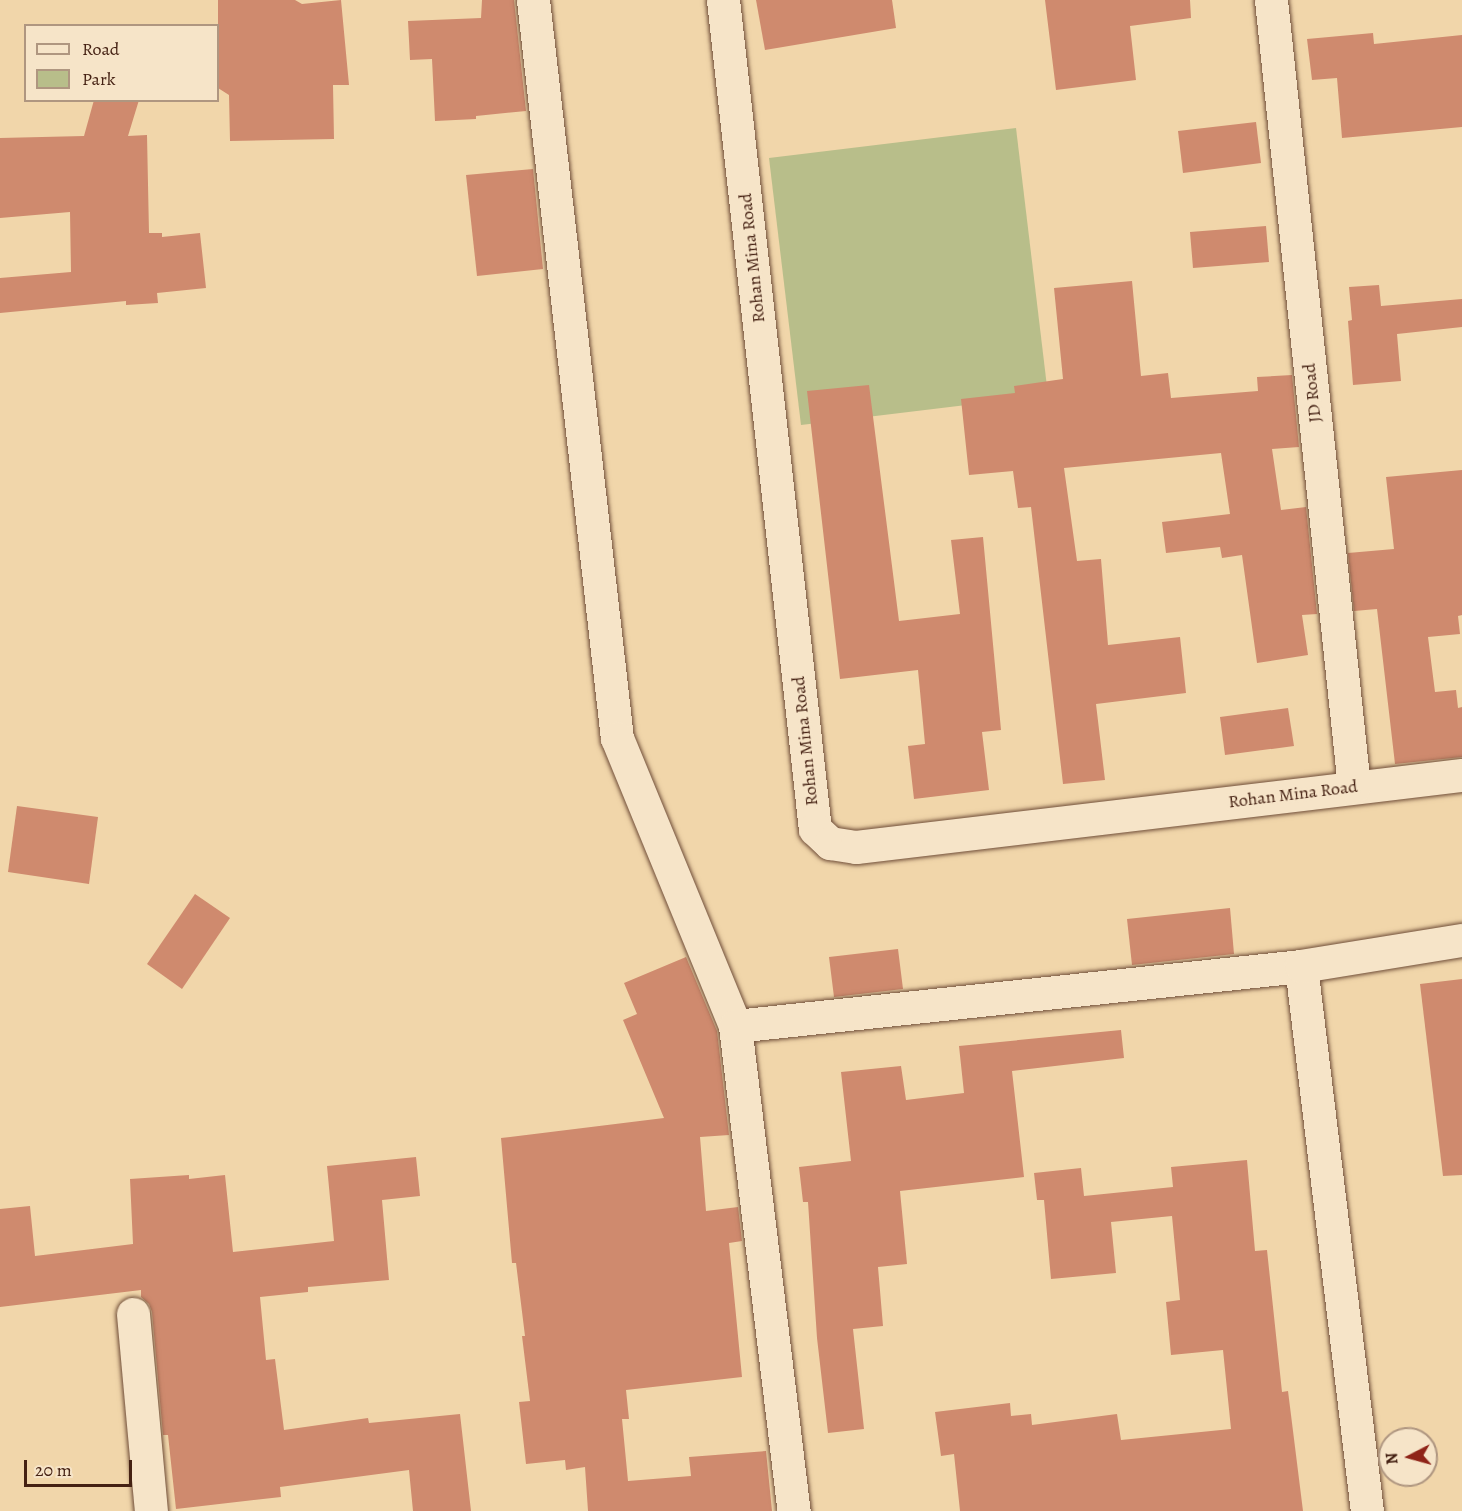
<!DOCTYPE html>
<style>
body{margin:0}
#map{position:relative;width:1462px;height:1511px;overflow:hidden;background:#f1d6aa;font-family:Alegreya,serif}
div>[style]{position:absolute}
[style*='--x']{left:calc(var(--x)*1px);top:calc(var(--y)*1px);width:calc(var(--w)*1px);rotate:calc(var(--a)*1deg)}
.green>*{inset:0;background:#b8be8a}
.building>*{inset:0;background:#cf8a6e}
.roads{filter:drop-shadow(0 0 2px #704e39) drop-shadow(0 0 2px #704e39)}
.street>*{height:33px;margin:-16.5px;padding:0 16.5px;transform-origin:16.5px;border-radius:16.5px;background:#f6e4c8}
span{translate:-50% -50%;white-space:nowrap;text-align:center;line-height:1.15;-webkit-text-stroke:4.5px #f6e4c8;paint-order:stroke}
.street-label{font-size:18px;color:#452113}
.legend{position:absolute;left:24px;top:24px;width:195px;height:78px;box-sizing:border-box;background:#f6e4c8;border:2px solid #af9680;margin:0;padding:8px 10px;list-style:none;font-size:18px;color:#452113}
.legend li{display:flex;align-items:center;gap:12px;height:30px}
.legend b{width:30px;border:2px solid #af9680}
.north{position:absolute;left:1378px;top:1427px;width:60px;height:60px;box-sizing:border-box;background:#f6e4c8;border:2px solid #af9680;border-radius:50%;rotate:264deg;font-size:16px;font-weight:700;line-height:24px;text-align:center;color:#452113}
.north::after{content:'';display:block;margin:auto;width:21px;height:27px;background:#8f2418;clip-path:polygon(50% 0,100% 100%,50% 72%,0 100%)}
.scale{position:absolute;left:24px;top:1460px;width:108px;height:27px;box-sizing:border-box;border:3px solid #452113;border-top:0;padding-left:8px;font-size:18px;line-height:21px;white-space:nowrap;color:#452113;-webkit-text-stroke:4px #f6e4c8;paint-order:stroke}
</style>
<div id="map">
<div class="green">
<div style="clip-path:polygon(1016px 128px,1048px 395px,801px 425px,769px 158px)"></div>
</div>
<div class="building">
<div style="clip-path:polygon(218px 0,295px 0,302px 4px,341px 0,349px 85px,333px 85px,334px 139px,230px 141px,229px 95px,218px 88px)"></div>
<div style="clip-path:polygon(482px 0,514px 0,526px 111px,476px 116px,476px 119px,435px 121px,432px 59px,410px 60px,408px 21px,481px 18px)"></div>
<div style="clip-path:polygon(756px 0,892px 0,896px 28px,765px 50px)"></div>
<div style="clip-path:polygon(1045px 0,1190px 0,1191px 18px,1130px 26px,1136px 80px,1056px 90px)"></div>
<div style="clip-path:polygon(1373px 33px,1374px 44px,1462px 35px,1462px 127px,1342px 138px,1337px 78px,1312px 80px,1307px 39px)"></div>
<div style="clip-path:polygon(94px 100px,139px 100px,128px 136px,147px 135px,149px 233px,162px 233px,162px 237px,200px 233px,206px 288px,157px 293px,158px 303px,126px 305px,126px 301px,0 313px,0 278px,71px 272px,70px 212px,0 218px,0 138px,84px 136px)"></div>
<div style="clip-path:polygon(1256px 122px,1261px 163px,1183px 173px,1178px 131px)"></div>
<div style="clip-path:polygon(533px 169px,543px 269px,477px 276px,466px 175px)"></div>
<div style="clip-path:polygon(1266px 226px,1269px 262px,1193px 268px,1190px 232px)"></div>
<div style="clip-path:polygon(1132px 281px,1141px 376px,1168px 373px,1171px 398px,1258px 391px,1257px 377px,1292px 375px,1299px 447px,1272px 449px,1281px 510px,1306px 507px,1317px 614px,1302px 615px,1308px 655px,1257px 663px,1242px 555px,1222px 558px,1220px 547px,1166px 553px,1162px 522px,1230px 514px,1221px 453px,1064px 468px,1077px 561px,1101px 559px,1108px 645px,1180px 637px,1186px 693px,1096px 704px,1105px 780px,1063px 784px,1031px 507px,1018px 508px,1013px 471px,969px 475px,961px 399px,1015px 393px,1014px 386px,1063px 379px,1054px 288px)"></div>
<div style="clip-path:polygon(1379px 285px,1381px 306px,1462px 299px,1462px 327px,1397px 334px,1401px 381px,1353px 385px,1348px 321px,1352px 320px,1349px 287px)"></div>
<div style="clip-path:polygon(869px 385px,899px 621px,960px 614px,951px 540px,983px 537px,1001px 730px,982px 732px,989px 790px,914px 799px,908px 746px,925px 744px,918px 670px,840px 679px,807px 391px)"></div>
<div style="clip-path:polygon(1462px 470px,1462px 615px,1458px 616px,1460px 634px,1428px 637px,1435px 692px,1456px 690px,1458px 708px,1462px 707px,1462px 757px,1395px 764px,1377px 609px,1354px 611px,1348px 553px,1394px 549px,1386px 477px)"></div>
<div style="clip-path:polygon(1288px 708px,1294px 746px,1225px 755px,1220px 717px)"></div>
<div style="clip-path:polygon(17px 806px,98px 817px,89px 884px,8px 872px)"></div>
<div style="clip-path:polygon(195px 894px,230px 918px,182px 989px,147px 964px)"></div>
<div style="clip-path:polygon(1230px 908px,1234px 954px,1132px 965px,1127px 919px)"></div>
<div style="clip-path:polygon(898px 949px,903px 989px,834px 997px,829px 957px)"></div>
<div style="clip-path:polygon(686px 957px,717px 1031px,729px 1135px,700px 1137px,706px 1211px,738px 1207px,742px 1241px,729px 1243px,742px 1377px,626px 1390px,629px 1419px,622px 1419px,628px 1481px,691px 1476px,689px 1457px,766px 1451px,772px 1511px,588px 1511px,585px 1467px,566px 1470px,565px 1460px,526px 1464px,519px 1402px,530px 1401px,522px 1336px,525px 1336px,516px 1263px,512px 1263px,501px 1138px,664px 1118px,623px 1020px,637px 1014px,624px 983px)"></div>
<div style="clip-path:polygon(1462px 979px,1462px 1175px,1443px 1176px,1420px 984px)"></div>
<div style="clip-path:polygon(1121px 1030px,1124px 1058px,1012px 1071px,1024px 1177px,900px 1191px,907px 1264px,878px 1267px,883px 1326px,853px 1329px,864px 1429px,828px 1433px,817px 1338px,808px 1202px,803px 1202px,799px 1167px,851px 1161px,841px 1072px,901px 1066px,906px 1100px,964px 1093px,959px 1046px)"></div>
<div style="clip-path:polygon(416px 1157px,420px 1196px,382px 1200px,389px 1280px,308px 1287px,308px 1292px,260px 1297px,266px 1360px,275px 1359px,284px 1430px,368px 1418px,369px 1423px,460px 1414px,471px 1511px,413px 1511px,409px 1470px,280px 1487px,281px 1497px,176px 1509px,168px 1435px,163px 1435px,152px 1312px,149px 1304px,141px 1297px,141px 1290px,0 1307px,0 1209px,30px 1206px,35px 1256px,133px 1244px,130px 1179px,189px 1175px,189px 1179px,225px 1175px,233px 1252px,334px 1241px,327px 1166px)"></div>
<div style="clip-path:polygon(1247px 1160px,1255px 1251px,1267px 1250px,1282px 1392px,1288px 1391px,1303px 1511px,960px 1511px,954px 1454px,941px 1456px,935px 1412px,1010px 1403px,1011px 1416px,1031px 1414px,1032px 1425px,1117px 1414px,1121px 1440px,1231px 1429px,1223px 1350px,1171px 1355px,1166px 1302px,1180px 1300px,1172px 1216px,1111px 1222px,1116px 1273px,1051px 1279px,1044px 1200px,1037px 1200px,1034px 1173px,1081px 1168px,1084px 1196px,1173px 1187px,1171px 1167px)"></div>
</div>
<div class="roads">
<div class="street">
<div style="--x:533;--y:0;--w:743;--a:83.51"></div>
<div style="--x:617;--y:738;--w:311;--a:67.7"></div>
<div style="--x:735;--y:1026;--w:489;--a:83.1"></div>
<div style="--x:723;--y:0;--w:834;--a:83.67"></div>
<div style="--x:815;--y:829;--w:21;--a:43"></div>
<div style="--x:830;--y:843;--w:26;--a:9"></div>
<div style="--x:856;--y:847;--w:610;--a:-6.78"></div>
<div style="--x:1271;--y:0;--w:791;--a:83.98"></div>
<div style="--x:1301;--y:966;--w:549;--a:83.1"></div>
<div style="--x:735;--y:1026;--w:569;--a:-6.05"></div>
<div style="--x:1301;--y:966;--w:163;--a:-9.2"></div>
<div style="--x:133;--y:1314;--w:198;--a:84.8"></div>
</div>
</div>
<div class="street-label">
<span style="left:752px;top:258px;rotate:-96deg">Rohan Mina Road</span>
<span style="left:1312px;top:393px;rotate:-96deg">JD Road</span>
<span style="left:805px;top:741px;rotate:-96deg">Rohan Mina Road</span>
<span style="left:1293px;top:794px;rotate:-7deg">Rohan Mina Road</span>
</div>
<ul class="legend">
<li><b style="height:8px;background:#f6e4c8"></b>Road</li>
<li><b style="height:16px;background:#b8be8a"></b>Park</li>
</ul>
<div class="north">N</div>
<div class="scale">20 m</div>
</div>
